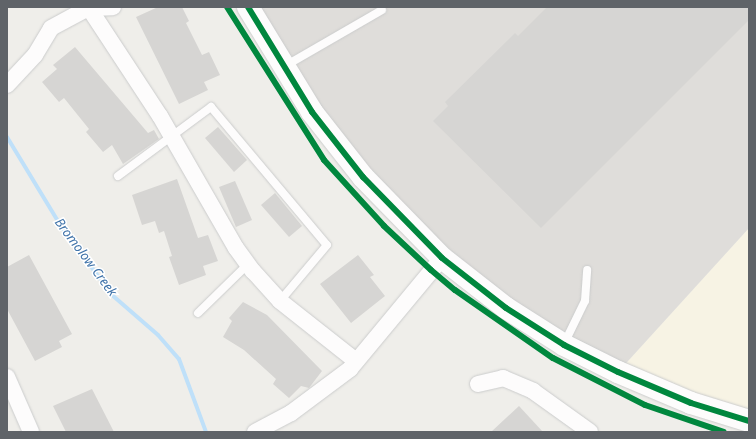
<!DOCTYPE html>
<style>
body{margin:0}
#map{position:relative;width:756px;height:439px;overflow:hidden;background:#efeeea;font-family:"Noto Sans",sans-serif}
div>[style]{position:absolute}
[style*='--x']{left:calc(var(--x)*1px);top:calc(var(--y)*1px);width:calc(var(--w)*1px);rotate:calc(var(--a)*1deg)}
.commercial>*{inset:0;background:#f7f3e4}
.industrial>*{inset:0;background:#dfddda}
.stream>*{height:4px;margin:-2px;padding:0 2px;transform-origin:2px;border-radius:2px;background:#bfe0f9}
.building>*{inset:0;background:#d6d5d3}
.roads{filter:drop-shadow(0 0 1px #cbcccc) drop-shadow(0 0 1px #cbcccc)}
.lane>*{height:8px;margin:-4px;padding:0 4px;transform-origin:4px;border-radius:4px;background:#fdfcfc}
.street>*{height:16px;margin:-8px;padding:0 8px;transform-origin:8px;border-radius:8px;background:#fdfcfc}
.secondary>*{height:22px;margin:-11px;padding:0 11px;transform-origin:11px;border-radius:11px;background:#fdfcfc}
.cycleway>*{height:6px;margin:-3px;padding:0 3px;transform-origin:3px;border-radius:3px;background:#00873e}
span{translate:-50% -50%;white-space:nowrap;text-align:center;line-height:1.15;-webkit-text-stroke:3px #fff;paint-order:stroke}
.water-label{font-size:13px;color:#4174aa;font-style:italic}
.frame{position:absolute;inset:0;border:8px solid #5f6368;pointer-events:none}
</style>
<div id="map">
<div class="commercial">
<div style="clip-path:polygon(749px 228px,749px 421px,618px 372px)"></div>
</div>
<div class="industrial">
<div style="clip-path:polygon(247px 7px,749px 7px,749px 228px,618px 372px,478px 301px,298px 92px)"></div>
</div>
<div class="stream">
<div style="--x:7;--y:137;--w:104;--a:58.8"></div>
<div style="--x:61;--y:226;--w:86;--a:53.5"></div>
<div style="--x:112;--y:295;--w:61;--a:41"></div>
<div style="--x:158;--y:335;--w:32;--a:49"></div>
<div style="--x:179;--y:359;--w:78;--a:69.7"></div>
</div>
<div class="building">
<div style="clip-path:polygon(158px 7px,182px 7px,189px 21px,186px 23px,202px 55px,209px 52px,220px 75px,204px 82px,208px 90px,179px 104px,136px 17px)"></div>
<div style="clip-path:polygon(547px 7px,749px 7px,749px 20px,541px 228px,433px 121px,448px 106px,445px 102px,515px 33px,518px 36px)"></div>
<div style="clip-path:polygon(75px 47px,148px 133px,154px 130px,159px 139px,123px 164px,112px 145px,103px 152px,86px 132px,89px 129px,64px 98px,59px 102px,42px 82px,57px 69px,53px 65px)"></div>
<div style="clip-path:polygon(218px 127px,247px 160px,234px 172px,205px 138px)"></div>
<div style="clip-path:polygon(177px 179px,198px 238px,208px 235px,218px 261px,203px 266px,206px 275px,179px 285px,169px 257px,172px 256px,164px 231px,159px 233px,155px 221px,142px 225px,132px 195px)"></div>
<div style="clip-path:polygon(235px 181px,252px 220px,236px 227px,219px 187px)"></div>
<div style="clip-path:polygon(275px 193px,302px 226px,289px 237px,261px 205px)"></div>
<div style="clip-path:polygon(29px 255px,72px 334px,59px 341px,62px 347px,35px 361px,7px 309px,7px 267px)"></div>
<div style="clip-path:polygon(358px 255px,374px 275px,370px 277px,385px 296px,351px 323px,320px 284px)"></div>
<div style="clip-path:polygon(243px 302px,267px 315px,322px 371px,309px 388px,301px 386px,289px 398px,273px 384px,276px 379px,244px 350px,223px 337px,232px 321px,229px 318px)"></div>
<div style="clip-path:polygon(92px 389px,114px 432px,66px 432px,53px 406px)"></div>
<div style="clip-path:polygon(519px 406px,543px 432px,491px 432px)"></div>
</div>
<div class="roads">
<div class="lane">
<div style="--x:285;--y:66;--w:112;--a:-30"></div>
<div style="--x:118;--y:176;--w:116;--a:-36.6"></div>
<div style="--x:211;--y:107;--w:180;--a:50"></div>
<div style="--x:327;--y:245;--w:73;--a:130"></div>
<div style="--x:198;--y:313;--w:70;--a:-44.4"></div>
<div style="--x:564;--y:344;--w:48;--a:-64"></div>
<div style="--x:585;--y:301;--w:31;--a:-86"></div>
</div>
<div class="street">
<div style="--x:89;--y:8;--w:129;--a:56.7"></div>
<div style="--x:160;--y:116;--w:152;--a:60.1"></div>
<div style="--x:236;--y:248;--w:29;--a:54"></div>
<div style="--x:253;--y:271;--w:40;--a:48"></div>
<div style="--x:280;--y:301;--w:97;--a:38.3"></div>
<div style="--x:89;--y:8;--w:24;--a:-2"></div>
<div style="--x:7;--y:85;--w:41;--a:-47"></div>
<div style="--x:35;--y:55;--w:31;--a:-59"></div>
<div style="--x:51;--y:28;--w:44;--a:-28.3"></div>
<div style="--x:7;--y:377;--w:60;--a:66.4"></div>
<div style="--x:478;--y:384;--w:26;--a:-13"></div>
<div style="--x:503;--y:378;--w:33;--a:23"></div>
<div style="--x:533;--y:391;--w:70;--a:35.7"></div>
<div style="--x:255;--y:432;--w:41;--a:-27.8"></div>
<div style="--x:291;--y:413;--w:74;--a:-36.7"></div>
<div style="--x:350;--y:369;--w:144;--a:-50.3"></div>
</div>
<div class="secondary">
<div style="--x:248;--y:7;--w:123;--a:58.6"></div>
<div style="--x:312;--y:112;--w:83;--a:51.9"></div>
<div style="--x:363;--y:177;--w:113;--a:45.7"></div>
<div style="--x:442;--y:258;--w:81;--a:38"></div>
<div style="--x:506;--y:308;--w:69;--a:32.5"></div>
<div style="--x:564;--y:345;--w:60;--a:26.6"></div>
<div style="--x:618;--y:372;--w:79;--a:23"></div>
<div style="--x:691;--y:403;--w:61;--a:17.2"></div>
</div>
</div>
<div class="cycleway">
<div style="--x:227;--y:7;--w:181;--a:57.6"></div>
<div style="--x:324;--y:160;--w:89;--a:47.7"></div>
<div style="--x:384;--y:226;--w:64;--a:43.1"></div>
<div style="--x:431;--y:270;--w:31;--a:40"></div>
<div style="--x:455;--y:290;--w:119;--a:34.8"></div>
<div style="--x:553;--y:358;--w:103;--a:27.1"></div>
<div style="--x:645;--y:405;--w:83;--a:18.9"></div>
<div style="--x:248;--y:7;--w:123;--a:58.6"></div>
<div style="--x:312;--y:112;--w:83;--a:51.9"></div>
<div style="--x:363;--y:177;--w:113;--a:45.7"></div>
<div style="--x:442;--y:258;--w:81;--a:38"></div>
<div style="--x:506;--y:308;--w:69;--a:32.5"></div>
<div style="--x:564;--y:345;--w:60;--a:26.6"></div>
<div style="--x:618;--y:372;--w:79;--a:23"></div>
<div style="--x:691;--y:403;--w:61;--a:17.2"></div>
</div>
<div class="water-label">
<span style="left:86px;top:257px;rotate:53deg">Bromolow Creek</span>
</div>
<div class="frame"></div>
</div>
